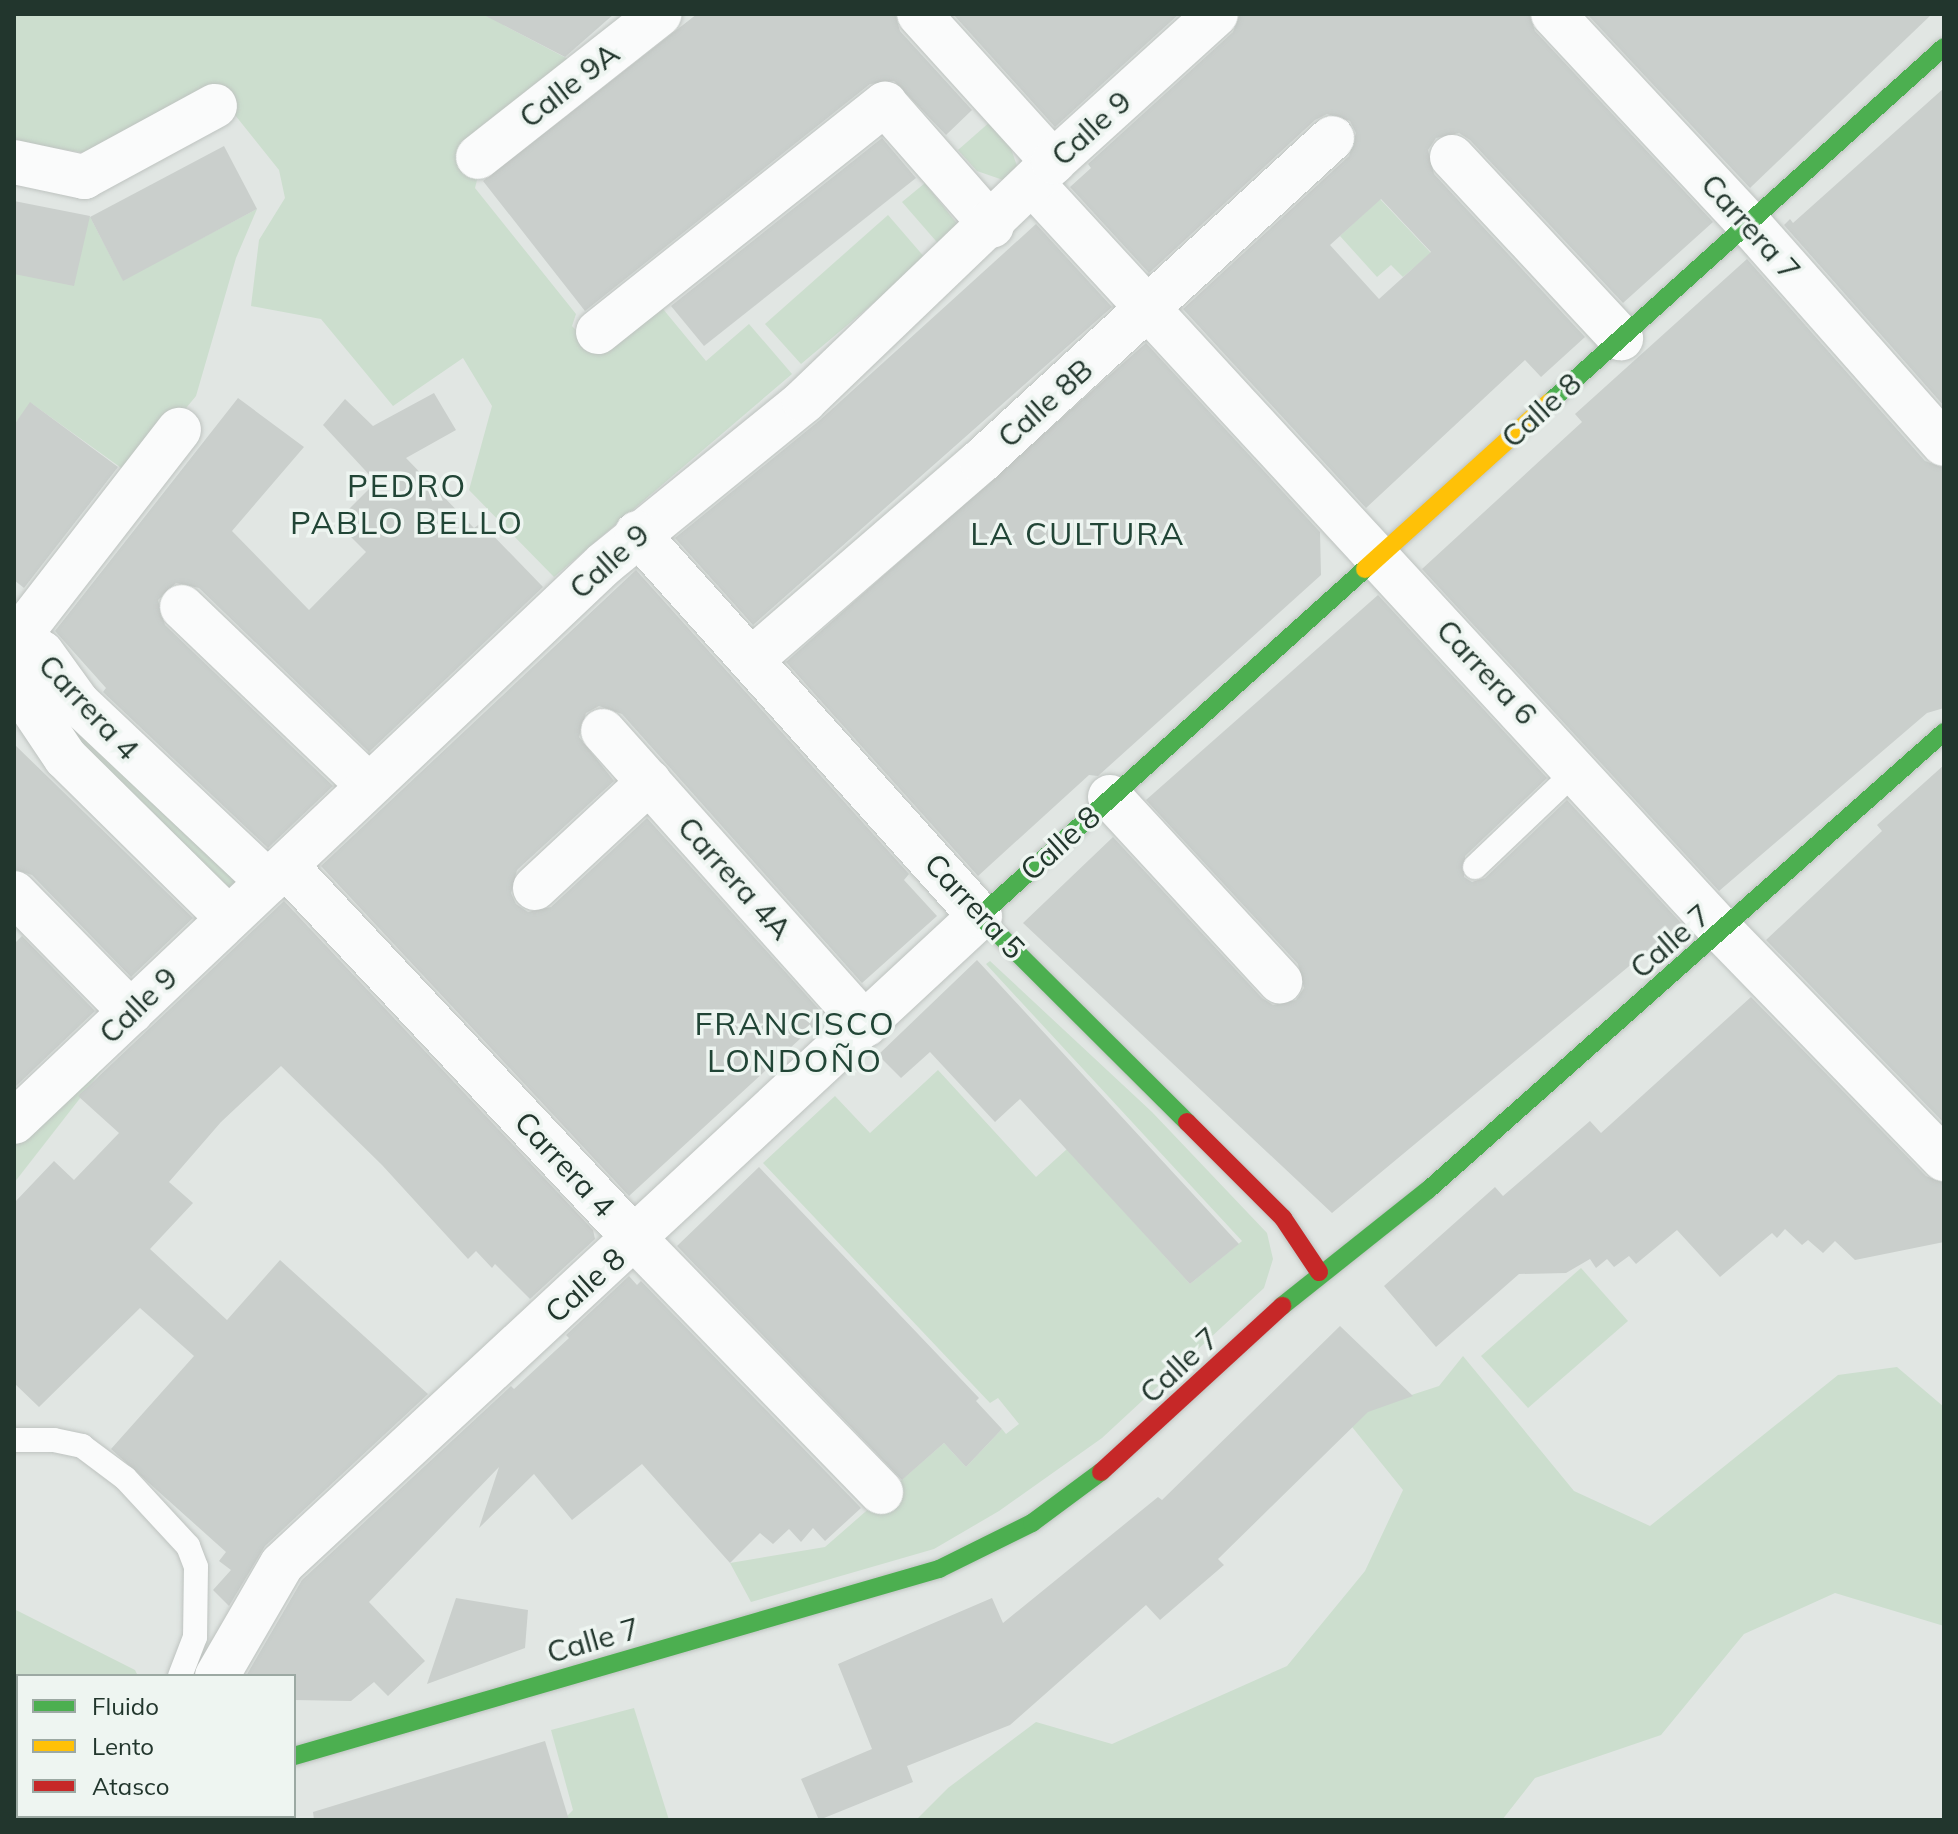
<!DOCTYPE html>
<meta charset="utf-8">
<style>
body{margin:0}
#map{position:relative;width:1958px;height:1834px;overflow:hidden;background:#e1e6e3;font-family:Mulish,sans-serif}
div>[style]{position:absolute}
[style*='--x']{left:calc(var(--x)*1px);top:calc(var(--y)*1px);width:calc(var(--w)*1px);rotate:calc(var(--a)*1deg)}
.green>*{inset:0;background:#ccdece}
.building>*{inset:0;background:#cacfcc}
.roads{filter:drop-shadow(0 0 2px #bec3c0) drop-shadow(0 0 2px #bec3c0)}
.lane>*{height:24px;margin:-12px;padding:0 12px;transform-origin:12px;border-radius:12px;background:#fafbfb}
.street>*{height:44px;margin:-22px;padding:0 22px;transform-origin:22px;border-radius:22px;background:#fafbfb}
.fast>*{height:18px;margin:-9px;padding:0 9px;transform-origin:9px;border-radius:9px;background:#4caf50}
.slow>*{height:18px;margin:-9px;padding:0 9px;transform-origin:9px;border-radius:9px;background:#ffc107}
.jam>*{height:18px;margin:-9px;padding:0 9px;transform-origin:9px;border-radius:9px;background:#c62828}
span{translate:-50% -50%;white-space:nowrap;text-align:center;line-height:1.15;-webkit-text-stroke:7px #eef5f1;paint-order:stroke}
.street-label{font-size:30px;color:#22362d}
.neighbourhood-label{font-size:32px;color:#214536;letter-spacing:2px}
.frame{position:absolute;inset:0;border:16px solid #22362d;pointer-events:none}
.legend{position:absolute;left:16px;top:1674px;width:280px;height:144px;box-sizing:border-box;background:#eef5f1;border:2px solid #9ca9a3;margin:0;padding:10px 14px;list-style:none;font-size:24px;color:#22362d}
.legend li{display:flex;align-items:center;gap:16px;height:40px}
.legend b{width:40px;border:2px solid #9ca9a3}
</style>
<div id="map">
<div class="green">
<div style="clip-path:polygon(14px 14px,495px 14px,505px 26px,568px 59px,479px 172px,475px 188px,576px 314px,572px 326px,599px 354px,663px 309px,706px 361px,749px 324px,792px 374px,554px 577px,469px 490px,492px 406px,463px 358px,393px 406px,321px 319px,251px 306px,259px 240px,285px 198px,279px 170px,211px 85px,87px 153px,14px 142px)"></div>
<div style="clip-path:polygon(991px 121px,1008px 140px,1017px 166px,1003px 180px,977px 171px,958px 150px)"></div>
<div style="clip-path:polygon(925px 183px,958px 225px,942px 248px,902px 202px)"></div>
<div style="clip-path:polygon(1380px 199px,1431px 253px,1403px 277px,1391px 265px,1377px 277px,1340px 236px)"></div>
<div style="clip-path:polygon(257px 209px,236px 258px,196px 396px,131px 475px,31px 403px,14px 425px,14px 274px,90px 217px,123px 280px)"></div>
<div style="clip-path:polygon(888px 215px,926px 259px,801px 364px,765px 324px)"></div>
<div style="clip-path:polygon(22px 655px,253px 883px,225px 889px,80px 751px)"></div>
<div style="clip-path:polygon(990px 961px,1152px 1112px,1267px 1233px,1273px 1259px,1264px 1288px,1102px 1438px,999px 1511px,934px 1549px,751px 1602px,730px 1563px,825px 1547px,944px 1443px,966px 1467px,1002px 1429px,1006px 1434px,1019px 1424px,998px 1398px,990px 1403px,763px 1163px,835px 1096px,870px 1133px,938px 1070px,1036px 1177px,1067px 1149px,1190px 1284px,1242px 1241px,986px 964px)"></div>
<div style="clip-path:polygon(94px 1067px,102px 1070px,14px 1183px,14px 1143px)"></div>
<div style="clip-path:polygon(1581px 1268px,1628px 1321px,1528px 1408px,1481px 1356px)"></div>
<div style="clip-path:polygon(1463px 1356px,1574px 1491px,1650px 1526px,1838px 1375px,1897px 1367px,1944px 1407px,1944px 1626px,1835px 1593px,1744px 1634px,1661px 1735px,1535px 1778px,1502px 1820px,916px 1820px,948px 1788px,1036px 1722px,1112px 1744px,1287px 1666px,1365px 1571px,1403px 1490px,1344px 1417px,1439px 1386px)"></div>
<div style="clip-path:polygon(14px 1609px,135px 1670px,138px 1676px,18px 1676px,14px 1803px)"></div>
<div style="clip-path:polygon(634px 1708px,669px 1820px,563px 1820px,573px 1810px,551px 1730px)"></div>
</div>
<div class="building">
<div style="clip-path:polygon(482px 14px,614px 14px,565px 57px)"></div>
<div style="clip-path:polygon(697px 14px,895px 14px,900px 31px,972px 110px,946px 135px,894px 81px,870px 84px,585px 311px,483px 181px)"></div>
<div style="clip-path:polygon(953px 14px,1179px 14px,1055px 127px)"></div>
<div style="clip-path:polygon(evenodd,1240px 14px,1529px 14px,1535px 31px,1713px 222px,1623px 303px,1470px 140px,1459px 133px,1436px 138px,1428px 150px,1434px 174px,1585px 337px,1541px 377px,1525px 360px,1366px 508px,1183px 309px,1349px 156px,1356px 133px,1350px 121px,1327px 114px,1315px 120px,1149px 273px,1070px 187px,1091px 168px,1088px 164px,1233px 32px,1240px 14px,1381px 199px,1431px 252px,1379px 299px,1330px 245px,1381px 199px)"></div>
<div style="clip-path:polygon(1587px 14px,1932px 14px,1750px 188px)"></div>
<div style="clip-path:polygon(1944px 88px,1944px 406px,1784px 225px,1790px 219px,1793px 223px)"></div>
<div style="clip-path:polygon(882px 138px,916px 178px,704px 346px,671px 306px)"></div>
<div style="clip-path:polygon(224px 146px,257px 209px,123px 281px,90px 217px)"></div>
<div style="clip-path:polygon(14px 201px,90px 216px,74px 286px,14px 274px)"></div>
<div style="clip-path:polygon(1036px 224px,1112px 307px,753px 625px,675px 538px,820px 420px)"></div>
<div style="clip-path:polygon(1747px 259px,1925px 461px,1944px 468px,1944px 708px,1927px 713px,1719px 891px,1422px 569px,1582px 422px,1575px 414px)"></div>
<div style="clip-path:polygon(1146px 343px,1320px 532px,1321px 575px,1098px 776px,1089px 775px,978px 876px,786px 662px)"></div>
<div style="clip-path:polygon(434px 393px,456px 430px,406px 458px,474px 528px,481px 523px,543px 587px,369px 752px,199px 588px,176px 583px,158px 600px,165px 625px,333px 786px,268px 848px,103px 692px,106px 688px,55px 631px,238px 398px,304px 447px,232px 531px,309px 610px,366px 552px,336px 522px,376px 482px,323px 425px,345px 399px,373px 426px)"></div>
<div style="clip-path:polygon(30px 402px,118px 467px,24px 588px,14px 580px,14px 425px)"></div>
<div style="clip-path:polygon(636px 570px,909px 874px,904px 880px,937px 916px,862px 983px,622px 714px,599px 706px,586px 713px,579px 737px,614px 781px,517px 870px,511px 893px,516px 904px,528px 912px,551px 907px,647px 818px,825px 1016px,629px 1196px,321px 866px)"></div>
<div style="clip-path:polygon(1378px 595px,1547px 778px,1465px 856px,1464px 877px,1472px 882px,1485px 878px,1567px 800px,1681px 923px,1332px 1213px,1023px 923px,1113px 837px,1262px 998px,1273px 1005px,1296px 1000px,1304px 988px,1298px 964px,1146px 800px)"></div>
<div style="clip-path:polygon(14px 744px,193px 918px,131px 977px,32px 875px,14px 869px)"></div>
<div style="clip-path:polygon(1944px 765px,1944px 1123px,1766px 940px,1882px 831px,1877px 825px)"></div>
<div style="clip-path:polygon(284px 901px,593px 1230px,595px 1239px,530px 1299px,495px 1264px,492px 1268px,476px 1251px,468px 1259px,382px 1165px,281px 1066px,221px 1122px,169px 1182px,193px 1203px,150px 1249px,227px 1320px,280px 1260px,428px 1394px,265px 1546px,229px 1606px,213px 1590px,231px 1570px,219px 1561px,226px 1552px,111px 1449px,194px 1356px,140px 1308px,39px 1407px,14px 1383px,14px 1203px,54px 1161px,74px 1180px,119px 1133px,78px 1096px)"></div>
<div style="clip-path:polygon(22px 936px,95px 1011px,14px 1088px,14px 944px)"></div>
<div style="clip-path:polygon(977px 960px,1239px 1244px,1190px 1284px,1020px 1099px,995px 1122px,930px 1052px,901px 1078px,878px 1055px)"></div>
<div style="clip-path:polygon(1751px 997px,1926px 1176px,1944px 1183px,1944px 1242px,1855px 1260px,1835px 1241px,1823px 1253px,1808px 1240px,1802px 1245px,1785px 1229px,1777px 1238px,1772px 1233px,1720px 1277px,1677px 1230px,1636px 1264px,1629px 1256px,1614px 1267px,1607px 1259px,1596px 1268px,1590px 1259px,1566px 1273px,1519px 1274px,1436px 1347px,1384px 1286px,1495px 1187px,1503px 1196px,1590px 1121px,1601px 1133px)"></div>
<div style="clip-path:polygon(759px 1167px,979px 1398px,976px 1401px,1002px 1429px,966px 1467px,944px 1443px,902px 1480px,677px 1246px)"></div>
<div style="clip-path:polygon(629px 1276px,637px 1285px,641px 1281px,861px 1508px,825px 1541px,813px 1528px,801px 1542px,789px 1529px,773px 1544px,760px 1533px,730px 1563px,642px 1464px,572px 1520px,534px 1474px,479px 1528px,499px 1467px,369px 1602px,425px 1661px,388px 1696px,374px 1682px,351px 1701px,294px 1700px,294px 1676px,246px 1676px,302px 1580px,511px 1386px,514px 1389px,569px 1338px,566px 1335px)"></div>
<div style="clip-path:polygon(1340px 1326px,1413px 1396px,1368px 1412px,1218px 1559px,1224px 1565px,1160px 1620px,1146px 1605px,1010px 1725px,907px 1766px,913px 1782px,819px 1820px,801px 1779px,872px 1749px,838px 1664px,992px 1598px,1003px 1623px,1158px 1497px,1162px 1500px)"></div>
<div style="clip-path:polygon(456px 1598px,528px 1610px,525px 1648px,427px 1684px)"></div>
<div style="clip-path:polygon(545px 1741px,569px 1820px,314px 1820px,313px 1812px)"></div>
</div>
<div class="roads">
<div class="lane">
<div style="--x:1475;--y:867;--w:141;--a:-43.6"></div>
<div style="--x:14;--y:1440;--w:40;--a:0"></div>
<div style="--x:54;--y:1440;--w:29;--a:12"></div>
<div style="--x:82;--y:1446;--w:54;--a:36.7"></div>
<div style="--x:125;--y:1478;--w:93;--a:47.2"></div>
<div style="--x:188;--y:1546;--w:22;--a:69"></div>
<div style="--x:196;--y:1567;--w:70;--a:90.8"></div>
<div style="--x:195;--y:1637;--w:42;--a:111"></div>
</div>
<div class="street">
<div style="--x:919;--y:14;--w:200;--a:47.8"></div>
<div style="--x:1553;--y:14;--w:290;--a:47"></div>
<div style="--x:1751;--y:226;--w:291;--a:48.5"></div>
<div style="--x:478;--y:157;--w:231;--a:-38.2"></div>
<div style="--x:1452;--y:157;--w:248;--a:47"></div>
<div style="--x:14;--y:162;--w:72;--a:12.1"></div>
<div style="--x:84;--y:177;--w:149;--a:-28.5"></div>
<div style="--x:1032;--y:183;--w:1019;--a:47.31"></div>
<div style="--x:1723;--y:932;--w:317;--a:45.8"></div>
<div style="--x:598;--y:332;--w:367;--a:-38.5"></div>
<div style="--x:885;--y:104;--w:162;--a:48.7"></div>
<div style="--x:182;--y:607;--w:256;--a:43.7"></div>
<div style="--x:14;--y:633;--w:34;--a:36"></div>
<div style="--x:42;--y:653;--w:62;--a:54.2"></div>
<div style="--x:78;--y:703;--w:261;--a:43.3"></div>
<div style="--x:19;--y:636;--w:261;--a:-52.2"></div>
<div style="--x:751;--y:660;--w:304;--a:-40.9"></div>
<div style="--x:981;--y:461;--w:477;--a:-42.6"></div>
<div style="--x:14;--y:681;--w:92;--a:56.1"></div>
<div style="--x:65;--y:757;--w:229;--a:44.6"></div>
<div style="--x:603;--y:731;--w:394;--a:48.2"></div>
<div style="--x:1110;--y:797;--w:251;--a:47.3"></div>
<div style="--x:286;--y:866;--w:511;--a:46.9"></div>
<div style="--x:635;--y:1239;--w:353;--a:45.8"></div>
<div style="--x:535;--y:888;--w:156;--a:-42.9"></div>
<div style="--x:14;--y:893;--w:167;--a:45.5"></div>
<div style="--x:14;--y:1122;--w:813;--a:-43.41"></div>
<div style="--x:605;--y:563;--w:257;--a:-39.1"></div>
<div style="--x:804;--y:401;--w:345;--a:-43.8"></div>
<div style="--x:1053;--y:162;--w:220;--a:-42.2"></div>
<div style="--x:217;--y:1676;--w:129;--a:-59.9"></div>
<div style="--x:282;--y:1564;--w:952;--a:-42.87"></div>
<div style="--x:980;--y:916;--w:514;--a:-131.85"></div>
</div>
<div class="fast">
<div style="--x:1550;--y:402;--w:530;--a:-42.02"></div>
<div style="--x:1187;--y:1122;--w:292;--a:-135.1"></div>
<div style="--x:980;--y:916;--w:518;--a:-42.03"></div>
<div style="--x:1282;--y:1306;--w:186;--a:-38.5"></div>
<div style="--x:1428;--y:1190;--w:690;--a:-41.59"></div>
<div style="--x:294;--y:1756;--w:672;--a:-16.17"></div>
<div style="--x:939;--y:1569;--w:104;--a:-26.3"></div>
<div style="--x:1032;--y:1523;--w:86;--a:-36.5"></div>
<div style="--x:97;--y:1820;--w:12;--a:-20"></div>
</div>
<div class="slow">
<div style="--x:1365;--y:569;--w:249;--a:-42.1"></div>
</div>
<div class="jam">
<div style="--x:1187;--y:1122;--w:136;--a:45"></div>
<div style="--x:1283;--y:1218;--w:65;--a:56.3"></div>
<div style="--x:1101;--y:1472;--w:246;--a:-42.5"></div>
</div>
</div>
<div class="street-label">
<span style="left:569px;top:85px;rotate:-38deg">Calle 9A</span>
<span style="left:1091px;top:128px;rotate:-42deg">Calle 9</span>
<span style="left:1751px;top:227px;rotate:48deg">Carrera 7</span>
<span style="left:1045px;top:403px;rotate:-42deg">Calle 8B</span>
<span style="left:1541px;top:410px;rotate:-42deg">Calle 8</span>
<span style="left:609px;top:561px;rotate:-42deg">Calle 9</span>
<span style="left:1487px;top:672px;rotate:47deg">Carrera 6</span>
<span style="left:89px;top:707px;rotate:47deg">Carrera 4</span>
<span style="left:1060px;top:843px;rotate:-42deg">Calle 8</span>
<span style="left:735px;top:878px;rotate:48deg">Carrera 4A</span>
<span style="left:975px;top:906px;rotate:47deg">Carrera 5</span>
<span style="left:1670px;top:941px;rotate:-41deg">Calle 7</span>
<span style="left:138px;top:1005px;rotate:-44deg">Calle 9</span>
<span style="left:565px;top:1164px;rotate:47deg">Carrera 4</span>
<span style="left:585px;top:1285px;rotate:-42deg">Calle 8</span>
<span style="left:1179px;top:1365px;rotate:-43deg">Calle 7</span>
<span style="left:593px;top:1640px;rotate:-16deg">Calle 7</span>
</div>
<div class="neighbourhood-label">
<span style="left:407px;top:504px">PEDRO<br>PABLO BELLO</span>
<span style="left:1078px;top:533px">LA CULTURA</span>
<span style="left:795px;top:1042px">FRANCISCO<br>LONDOÑO</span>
</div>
<div class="frame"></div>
<ul class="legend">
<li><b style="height:10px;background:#4caf50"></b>Fluido</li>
<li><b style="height:10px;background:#ffc107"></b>Lento</li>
<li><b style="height:10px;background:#c62828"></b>Atasco</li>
</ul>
</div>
